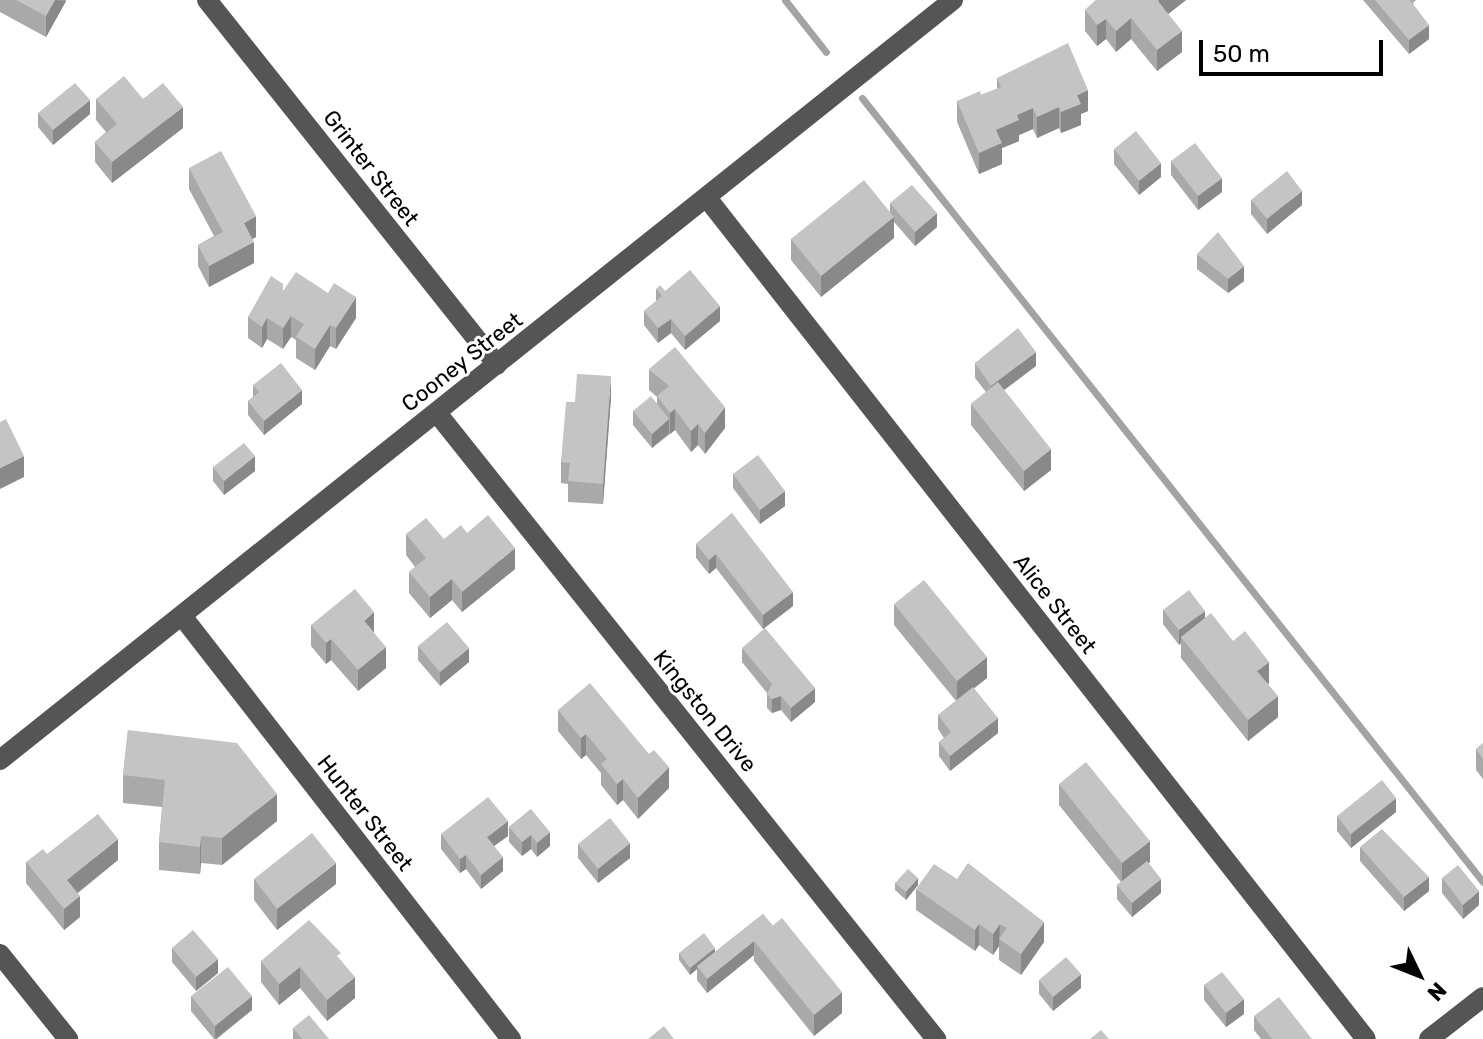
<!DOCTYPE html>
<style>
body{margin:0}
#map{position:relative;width:1483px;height:1039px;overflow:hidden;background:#fff;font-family:Rubik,sans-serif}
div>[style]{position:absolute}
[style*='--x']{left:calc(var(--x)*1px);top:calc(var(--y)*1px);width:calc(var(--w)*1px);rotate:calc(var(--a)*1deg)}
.stream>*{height:7px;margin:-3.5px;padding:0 3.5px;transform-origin:3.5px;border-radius:3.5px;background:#a3a3a3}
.minor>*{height:20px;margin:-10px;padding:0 10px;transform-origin:10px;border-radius:10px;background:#555}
.wall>*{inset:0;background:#a9a9a9}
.shaded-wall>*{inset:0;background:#898989}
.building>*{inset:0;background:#c4c4c4}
span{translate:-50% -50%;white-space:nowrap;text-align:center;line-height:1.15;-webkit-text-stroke:6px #fff;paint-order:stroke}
.street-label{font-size:22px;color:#000}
.north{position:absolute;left:1379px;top:935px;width:80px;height:80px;-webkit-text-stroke:6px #fff;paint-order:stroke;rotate:133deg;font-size:22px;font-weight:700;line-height:32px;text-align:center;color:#000}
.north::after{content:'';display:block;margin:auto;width:28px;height:36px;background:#000;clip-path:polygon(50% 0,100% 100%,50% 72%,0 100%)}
.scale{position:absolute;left:1199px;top:40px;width:184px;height:36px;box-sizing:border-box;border:4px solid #000;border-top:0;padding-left:10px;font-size:24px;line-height:28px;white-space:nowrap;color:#000;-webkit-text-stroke:6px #fff;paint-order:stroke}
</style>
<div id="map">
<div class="stream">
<div style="--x:785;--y:0;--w:66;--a:51.7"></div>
<div style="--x:862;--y:98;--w:1000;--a:51.62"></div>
</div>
<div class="minor">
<div style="--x:207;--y:0;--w:466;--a:51.5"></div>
<div style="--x:707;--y:198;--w:1068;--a:51.92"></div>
<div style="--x:437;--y:413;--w:801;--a:51.44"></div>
<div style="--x:182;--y:616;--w:536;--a:52.13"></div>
<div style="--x:0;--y:760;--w:1219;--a:-38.57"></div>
<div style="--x:0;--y:954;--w:109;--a:51.3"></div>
<div style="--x:1429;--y:1039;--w:68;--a:-37.9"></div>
</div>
<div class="wall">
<div style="clip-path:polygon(0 0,66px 0,66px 1px,46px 37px,0 12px)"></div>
<div style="clip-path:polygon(1096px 0,1186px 0,1168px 14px,1182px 52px,1157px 71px,1131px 39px,1116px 52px,1106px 39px,1097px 46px,1085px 31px,1085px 10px)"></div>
<div style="clip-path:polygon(1363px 0,1416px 0,1413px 3px,1429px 39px,1409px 54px)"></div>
<div style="clip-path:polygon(997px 78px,1088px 111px,1081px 114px,1081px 125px,1061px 133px,1059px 128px,1037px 138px,1033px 129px,1019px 135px,1019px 141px,1002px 148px,1002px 164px,979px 174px,957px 122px,957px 101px,981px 95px,997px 89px)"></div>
<div style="clip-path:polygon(96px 99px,143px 99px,183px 128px,112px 183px,95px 162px,95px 142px,106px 132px,96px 120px)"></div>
<div style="clip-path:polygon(38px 113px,90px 114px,53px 145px,38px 127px)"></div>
<div style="clip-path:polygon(1114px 149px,1161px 177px,1139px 195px,1114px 164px)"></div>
<div style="clip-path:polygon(1171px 161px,1222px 192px,1198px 210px,1171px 175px)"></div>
<div style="clip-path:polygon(189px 168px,256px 237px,252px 239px,254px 263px,209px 287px,198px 266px,198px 245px,214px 236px,189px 189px)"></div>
<div style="clip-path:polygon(1251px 200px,1302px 205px,1267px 234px,1251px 214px)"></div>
<div style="clip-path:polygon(890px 203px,937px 227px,915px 246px,894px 222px,894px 238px,821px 297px,791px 260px,791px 239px,890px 213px)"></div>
<div style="clip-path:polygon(1197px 254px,1244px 281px,1228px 293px,1197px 269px)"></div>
<div style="clip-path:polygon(656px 289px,665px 291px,720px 321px,685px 350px,671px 333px,658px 343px,644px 325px,644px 311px,656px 301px)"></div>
<div style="clip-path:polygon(283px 291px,356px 318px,336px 349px,330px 346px,315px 370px,296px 358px,296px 340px,291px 337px,283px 349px,267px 339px,262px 348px,248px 338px,248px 317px)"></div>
<div style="clip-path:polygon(975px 363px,1036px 366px,1004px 390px,1051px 470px,1024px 491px,971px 425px,971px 404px,986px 392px,975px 378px)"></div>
<div style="clip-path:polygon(649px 369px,725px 428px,705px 454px,698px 445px,691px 452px,675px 430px,652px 448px,633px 425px,633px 411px,657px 403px,657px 397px,649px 390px)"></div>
<div style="clip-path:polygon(253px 385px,302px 404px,264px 435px,248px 415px,248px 401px,253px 397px)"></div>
<div style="clip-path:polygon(611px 397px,603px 504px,568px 502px,568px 484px,561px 483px,561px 462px,575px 402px)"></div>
<div style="clip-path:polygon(213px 467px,255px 471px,224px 495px,213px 481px)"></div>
<div style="clip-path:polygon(733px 474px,785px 506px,760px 524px,733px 488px)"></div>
<div style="clip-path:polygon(732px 513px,793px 606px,763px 629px,716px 568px,709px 574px,696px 558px,696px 544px)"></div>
<div style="clip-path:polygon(467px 533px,515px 569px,462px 612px,452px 600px,430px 618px,409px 593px,409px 572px,415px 567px,406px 555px,406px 534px,444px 539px)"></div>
<div style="clip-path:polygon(894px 604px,987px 678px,974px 688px,998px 733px,950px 771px,939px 756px,939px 742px,944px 738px,938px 729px,938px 715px,956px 701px,894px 625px)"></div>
<div style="clip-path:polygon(1163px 610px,1205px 618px,1233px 641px,1269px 683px,1268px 684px,1278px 717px,1248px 741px,1181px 658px,1181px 643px,1179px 645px,1163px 624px)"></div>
<div style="clip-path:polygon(311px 625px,374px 633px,386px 668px,358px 691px,331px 660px,326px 664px,311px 646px)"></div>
<div style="clip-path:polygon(418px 646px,469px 662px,440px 686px,418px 660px)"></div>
<div style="clip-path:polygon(742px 648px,815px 702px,791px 722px,781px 710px,772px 713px,767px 708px,767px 693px,742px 662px)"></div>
<div style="clip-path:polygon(558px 710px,669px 788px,638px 819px,623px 800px,617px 805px,601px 785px,601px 773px,586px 755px,581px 759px,558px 731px)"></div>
<div style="clip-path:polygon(128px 730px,277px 821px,222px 865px,201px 863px,200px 874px,159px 870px,159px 842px,162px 807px,123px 803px,123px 775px)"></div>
<div style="clip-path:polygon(1483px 743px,1483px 779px,1476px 770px,1476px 749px)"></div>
<div style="clip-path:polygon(1059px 784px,1150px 862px,1148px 863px,1161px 893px,1132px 917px,1117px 899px,1117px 885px,1121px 882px,1059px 805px)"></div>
<div style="clip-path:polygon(531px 809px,550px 846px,537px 857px,531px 849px,522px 856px,509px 842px,509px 827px)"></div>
<div style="clip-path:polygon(1396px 812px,1351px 848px,1337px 831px,1337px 816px)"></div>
<div style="clip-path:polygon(441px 834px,508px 836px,494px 846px,503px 871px,481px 889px,466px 869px,460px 873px,441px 849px)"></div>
<div style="clip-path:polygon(578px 844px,630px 858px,598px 883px,578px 858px)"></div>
<div style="clip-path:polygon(1360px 847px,1429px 891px,1404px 911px,1360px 861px)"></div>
<div style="clip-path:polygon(47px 854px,118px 860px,78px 893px,80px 917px,64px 930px,26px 883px,26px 862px)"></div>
<div style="clip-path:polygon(1442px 878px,1479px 905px,1463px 919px,1442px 893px)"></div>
<div style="clip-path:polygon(254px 879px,336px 884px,277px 930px,254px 900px)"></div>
<div style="clip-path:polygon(895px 883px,918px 885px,906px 900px,895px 890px)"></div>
<div style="clip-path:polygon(916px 889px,1044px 942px,1021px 975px,999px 960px,999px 946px,993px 955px,979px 945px,975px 951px,916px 910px)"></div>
<div style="clip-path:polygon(763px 914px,842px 1013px,814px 1036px,754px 961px,754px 955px,707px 993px,697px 980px,697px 969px,690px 975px,679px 960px,679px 953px,715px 952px)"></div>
<div style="clip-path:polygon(172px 948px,218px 973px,196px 991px,172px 962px)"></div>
<div style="clip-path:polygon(341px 960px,355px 998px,327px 1021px,300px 988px,279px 1005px,261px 982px,261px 961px)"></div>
<div style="clip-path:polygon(1039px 980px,1081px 988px,1053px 1011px,1039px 994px)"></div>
<div style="clip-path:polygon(1204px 985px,1244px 1014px,1226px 1027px,1204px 1000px)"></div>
<div style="clip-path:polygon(191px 996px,252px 1010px,217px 1039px,214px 1039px,191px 1011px)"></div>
<div style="clip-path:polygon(1254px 1016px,1312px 1039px,1261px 1039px,1254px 1030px)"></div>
<div style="clip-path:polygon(293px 1028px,329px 1039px,293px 1039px)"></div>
</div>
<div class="shaded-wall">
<div style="clip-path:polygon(55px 0,66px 1px,46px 37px,46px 16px)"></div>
<div style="clip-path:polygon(1159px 0,1186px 0,1158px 22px,1158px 1px)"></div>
<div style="clip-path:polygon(1131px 18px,1131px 39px,1116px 52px,1116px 31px)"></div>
<div style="clip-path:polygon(1106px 19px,1106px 39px,1097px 46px,1097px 25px)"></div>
<div style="clip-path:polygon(1429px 25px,1429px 39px,1409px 54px,1409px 40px)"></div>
<div style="clip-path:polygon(1182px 31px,1182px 52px,1157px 71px,1157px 50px)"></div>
<div style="clip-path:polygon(1088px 90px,1088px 111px,1081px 114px,1081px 125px,1061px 133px,1061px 112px,1077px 95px)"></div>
<div style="clip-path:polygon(90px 100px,90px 114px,53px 145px,53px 130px)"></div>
<div style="clip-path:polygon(183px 107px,183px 128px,112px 183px,112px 162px)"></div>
<div style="clip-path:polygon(1059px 107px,1059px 128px,1037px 138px,1037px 117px)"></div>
<div style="clip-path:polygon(1033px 108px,1033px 129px,1019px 135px,1019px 141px,1002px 148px,1002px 164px,979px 174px,979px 153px,996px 130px,1017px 115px)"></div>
<div style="clip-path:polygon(1161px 163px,1161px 177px,1139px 195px,1139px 181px)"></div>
<div style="clip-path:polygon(1222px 178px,1222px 192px,1198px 210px,1198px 196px)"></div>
<div style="clip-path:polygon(1302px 191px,1302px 205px,1267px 234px,1267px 219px)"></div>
<div style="clip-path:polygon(937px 213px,937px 227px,915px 246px,915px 232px)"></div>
<div style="clip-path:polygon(256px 216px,256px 237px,244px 244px,244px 223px)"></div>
<div style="clip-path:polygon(894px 217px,894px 238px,821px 297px,821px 276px)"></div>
<div style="clip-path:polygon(254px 242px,254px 263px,209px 287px,209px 266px)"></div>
<div style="clip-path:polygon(1244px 266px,1244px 281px,1228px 293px,1228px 279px)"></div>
<div style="clip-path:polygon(356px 297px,356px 318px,336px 349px,336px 328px)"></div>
<div style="clip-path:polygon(720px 306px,720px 321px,685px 350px,685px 336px)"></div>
<div style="clip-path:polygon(291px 316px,291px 337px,283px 349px,283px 328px)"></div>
<div style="clip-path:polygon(267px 318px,267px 339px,262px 348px,262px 327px)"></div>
<div style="clip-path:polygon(671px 319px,671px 333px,658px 343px,658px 328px)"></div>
<div style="clip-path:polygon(330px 325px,330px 346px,315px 370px,315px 349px)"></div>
<div style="clip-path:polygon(1036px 352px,1036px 366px,991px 400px,991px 386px)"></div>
<div style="clip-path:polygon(611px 376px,611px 397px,603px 504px,603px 484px)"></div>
<div style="clip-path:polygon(302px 390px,302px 404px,264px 435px,264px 421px)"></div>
<div style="clip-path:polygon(725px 407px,725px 428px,705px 454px,705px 433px)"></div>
<div style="clip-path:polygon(675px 409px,675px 430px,670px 434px,670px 413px)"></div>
<div style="clip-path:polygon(669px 419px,669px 433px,652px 448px,652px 434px)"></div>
<div style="clip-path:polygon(698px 424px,698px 445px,691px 452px,691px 431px)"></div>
<div style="clip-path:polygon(1051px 449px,1051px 470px,1024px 491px,1024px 471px)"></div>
<div style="clip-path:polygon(24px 456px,24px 477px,0 489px,0 468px)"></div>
<div style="clip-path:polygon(255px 456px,255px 471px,224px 495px,224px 481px)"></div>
<div style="clip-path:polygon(785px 491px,785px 506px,760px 524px,760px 510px)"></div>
<div style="clip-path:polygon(515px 548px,515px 569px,462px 612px,462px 592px)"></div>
<div style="clip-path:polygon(716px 554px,716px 568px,709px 574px,709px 560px)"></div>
<div style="clip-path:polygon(452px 579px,452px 600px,430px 618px,430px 597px)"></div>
<div style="clip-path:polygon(793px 592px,793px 606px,763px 629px,763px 615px)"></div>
<div style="clip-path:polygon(1205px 611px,1205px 625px,1181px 637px,1181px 643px,1179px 645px,1179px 630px)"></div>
<div style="clip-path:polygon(374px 612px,374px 633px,364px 621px)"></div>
<div style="clip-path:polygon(331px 639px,331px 660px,326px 664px,326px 643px)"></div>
<div style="clip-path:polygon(386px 647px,386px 668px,358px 691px,358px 670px)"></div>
<div style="clip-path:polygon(469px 648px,469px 662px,440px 686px,440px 672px)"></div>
<div style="clip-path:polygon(987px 657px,987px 678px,957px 702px,957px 681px)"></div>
<div style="clip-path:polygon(1269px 662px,1269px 683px,1257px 692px,1257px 671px)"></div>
<div style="clip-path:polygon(815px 688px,815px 702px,791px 722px,791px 708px)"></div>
<div style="clip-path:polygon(781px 696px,781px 710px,772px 713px,772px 699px)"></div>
<div style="clip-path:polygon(1278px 696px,1278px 717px,1248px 741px,1248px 720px)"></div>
<div style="clip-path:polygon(998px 718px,998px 733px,950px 771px,950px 756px)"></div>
<div style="clip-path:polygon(586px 734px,586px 755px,581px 759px,581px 738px)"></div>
<div style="clip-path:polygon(669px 767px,669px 788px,638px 819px,638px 798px)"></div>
<div style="clip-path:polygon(623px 779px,623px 800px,617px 805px,617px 784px)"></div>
<div style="clip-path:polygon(277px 794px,277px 821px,222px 865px,222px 838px)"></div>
<div style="clip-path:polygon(1396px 798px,1396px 812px,1351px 848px,1351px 834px)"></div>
<div style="clip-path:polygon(508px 821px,508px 836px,487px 851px,487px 837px)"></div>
<div style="clip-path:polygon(550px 832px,550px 846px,537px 857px,537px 843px)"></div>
<div style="clip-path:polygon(531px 835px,531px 849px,522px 856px,522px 842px)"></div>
<div style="clip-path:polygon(201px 836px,201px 863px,200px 874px,200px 847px)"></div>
<div style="clip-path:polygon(118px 839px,118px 860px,67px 901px,67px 880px)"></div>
<div style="clip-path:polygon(1150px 841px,1150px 862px,1122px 884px,1122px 863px)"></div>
<div style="clip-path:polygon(630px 843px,630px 858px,598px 883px,598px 869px)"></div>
<div style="clip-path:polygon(466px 855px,466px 869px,460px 873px,460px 859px)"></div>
<div style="clip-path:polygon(503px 857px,503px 871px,481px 889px,481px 875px)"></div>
<div style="clip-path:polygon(336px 863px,336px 884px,277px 930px,277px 909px)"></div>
<div style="clip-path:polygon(1429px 877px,1429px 891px,1404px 911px,1404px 897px)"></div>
<div style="clip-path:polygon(918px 878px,918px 885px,906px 900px,906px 892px)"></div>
<div style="clip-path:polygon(1161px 879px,1161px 893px,1132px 917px,1132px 903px)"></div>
<div style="clip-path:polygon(1479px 891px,1479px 905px,1463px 919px,1463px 905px)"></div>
<div style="clip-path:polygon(80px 896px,80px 917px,64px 930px,64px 909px)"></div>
<div style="clip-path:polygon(1044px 922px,1044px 942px,1021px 975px,1021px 954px)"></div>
<div style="clip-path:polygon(979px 924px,979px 945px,975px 951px,975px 930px)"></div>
<div style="clip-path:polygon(1000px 924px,999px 946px,993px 955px,993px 934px)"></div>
<div style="clip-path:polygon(754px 941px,754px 955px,707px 993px,707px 979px)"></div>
<div style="clip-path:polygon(715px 948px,715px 955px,697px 966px,697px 969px,690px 975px,690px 968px)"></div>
<div style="clip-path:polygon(218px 959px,218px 973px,196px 991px,196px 977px)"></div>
<div style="clip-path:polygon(300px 967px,300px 988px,279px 1005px,279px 984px)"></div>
<div style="clip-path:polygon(1081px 974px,1081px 988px,1053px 1011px,1053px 997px)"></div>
<div style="clip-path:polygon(355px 977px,355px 998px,327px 1021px,327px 1000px)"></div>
<div style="clip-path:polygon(842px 992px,842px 1013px,814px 1036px,814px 1015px)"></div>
<div style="clip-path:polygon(252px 996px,252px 1010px,215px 1039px,215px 1026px)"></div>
<div style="clip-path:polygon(1244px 999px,1244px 1014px,1226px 1027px,1226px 1013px)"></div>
</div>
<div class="building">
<div style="clip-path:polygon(16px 0,55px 0,46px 16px)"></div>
<div style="clip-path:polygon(1096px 0,1159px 0,1158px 1px,1182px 31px,1157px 50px,1131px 18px,1116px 31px,1106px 19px,1097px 25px,1085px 10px)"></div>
<div style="clip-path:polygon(1375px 0,1410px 0,1429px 25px,1409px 40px)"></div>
<div style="clip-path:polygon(1068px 43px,1088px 90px,1077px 95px,1081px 104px,1061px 112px,1059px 107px,1037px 117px,1033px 108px,1017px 115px,1019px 120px,996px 130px,1002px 143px,979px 153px,957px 101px,980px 91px,981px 95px,1001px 87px,997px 78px)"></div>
<div style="clip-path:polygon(124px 76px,143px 99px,163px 83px,183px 107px,112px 162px,95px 142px,117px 124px,96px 99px)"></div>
<div style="clip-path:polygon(75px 83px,90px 100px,53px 130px,38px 113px)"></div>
<div style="clip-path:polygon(1136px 131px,1161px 163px,1139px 181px,1114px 149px)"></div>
<div style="clip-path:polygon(1195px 143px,1222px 178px,1198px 196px,1171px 161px)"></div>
<div style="clip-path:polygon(221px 151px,256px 216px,244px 223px,254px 242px,209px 266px,198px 245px,223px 232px,189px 168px)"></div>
<div style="clip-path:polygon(1287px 171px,1302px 191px,1267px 219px,1251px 200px)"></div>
<div style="clip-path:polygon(864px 180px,894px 217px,821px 276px,791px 239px)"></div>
<div style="clip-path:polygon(912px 185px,937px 213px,915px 232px,890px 203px)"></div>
<div style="clip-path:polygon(1218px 232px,1244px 266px,1228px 279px,1197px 254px)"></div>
<div style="clip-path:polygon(690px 270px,720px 306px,685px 336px,671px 319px,658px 328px,644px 311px,662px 296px,656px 289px,660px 285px,665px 291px)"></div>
<div style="clip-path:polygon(296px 272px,328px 293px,334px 283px,356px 297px,336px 328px,330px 325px,315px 349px,296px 337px,304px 324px,291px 316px,283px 328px,267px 318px,262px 327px,248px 317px,271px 276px,283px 284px,283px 291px)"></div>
<div style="clip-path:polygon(1018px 328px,1036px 352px,991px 386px,975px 363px)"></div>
<div style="clip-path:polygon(675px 347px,725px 407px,705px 433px,698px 424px,691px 431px,675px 409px,670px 413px,657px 396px,669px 386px,649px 369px)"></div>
<div style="clip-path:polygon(281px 363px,302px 390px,264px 421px,248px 401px,259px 392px,253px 385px)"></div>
<div style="clip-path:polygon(577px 374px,611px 376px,603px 484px,568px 481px,570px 463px,561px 462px,566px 402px,575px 402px)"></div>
<div style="clip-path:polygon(998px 382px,1051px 449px,1024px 471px,971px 404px)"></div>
<div style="clip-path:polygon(651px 396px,669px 419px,652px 434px,633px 411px)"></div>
<div style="clip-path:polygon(6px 419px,24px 456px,0 468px,0 422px)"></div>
<div style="clip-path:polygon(244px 443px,255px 456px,224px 481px,213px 467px)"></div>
<div style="clip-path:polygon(758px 455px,785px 491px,760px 510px,733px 474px)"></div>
<div style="clip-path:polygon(732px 513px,793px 592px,763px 615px,716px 554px,709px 560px,696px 544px)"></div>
<div style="clip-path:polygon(488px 515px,515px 548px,462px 592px,452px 579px,430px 597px,409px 572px,426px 558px,406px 534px,426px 518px,444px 539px,461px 525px,467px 533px)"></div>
<div style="clip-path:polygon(924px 580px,987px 657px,957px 681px,894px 604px)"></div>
<div style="clip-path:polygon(355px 589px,374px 612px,364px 621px,386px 647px,358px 670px,331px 639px,326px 643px,311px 625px)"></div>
<div style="clip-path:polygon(1189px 590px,1205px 611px,1179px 630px,1163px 610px)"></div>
<div style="clip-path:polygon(1211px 613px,1233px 641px,1245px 631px,1269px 662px,1257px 671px,1278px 696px,1248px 720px,1181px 637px)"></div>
<div style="clip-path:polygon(447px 622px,469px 648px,440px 672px,418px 646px)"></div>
<div style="clip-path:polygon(765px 628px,815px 688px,791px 708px,781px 696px,772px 699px,767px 694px,772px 684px,742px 648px)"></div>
<div style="clip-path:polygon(590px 683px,649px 754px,654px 750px,669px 767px,638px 798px,623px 779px,617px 784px,601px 764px,607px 759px,586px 734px,581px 738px,558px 710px)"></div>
<div style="clip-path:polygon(973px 687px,998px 718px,950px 756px,939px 742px,951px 732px,938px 715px)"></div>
<div style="clip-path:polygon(128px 730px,237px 743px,277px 794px,222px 838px,201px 836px,200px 847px,159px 842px,165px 780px,123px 775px)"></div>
<div style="clip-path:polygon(1483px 743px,1483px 759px,1476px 749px)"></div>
<div style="clip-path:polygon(1086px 762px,1150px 841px,1122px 863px,1059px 784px)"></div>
<div style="clip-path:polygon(1382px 780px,1396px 798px,1351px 834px,1337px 816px)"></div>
<div style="clip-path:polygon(488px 797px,508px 821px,487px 837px,503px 857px,481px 875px,466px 855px,460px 859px,441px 834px)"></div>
<div style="clip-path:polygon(531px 809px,550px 832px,537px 843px,531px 835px,522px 842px,509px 827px)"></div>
<div style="clip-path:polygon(98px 814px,118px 839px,67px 880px,80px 896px,64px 909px,26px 862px,43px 849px,47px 854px)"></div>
<div style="clip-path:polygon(610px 818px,630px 843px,598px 869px,578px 844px)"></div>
<div style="clip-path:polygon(1382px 829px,1429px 877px,1404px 897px,1360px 847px)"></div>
<div style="clip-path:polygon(312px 833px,336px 863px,277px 909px,254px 879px)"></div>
<div style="clip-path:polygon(1147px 861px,1161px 879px,1132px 903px,1117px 885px)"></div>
<div style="clip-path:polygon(968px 863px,1044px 922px,1021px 954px,999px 939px,1007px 928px,1000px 924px,993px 934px,979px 924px,975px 930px,916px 889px,934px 864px,957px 879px)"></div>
<div style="clip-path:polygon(1458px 865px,1479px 891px,1463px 905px,1442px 878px)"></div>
<div style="clip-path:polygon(908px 869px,918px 878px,906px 892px,895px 883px)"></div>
<div style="clip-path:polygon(763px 914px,773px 926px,707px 979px,697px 966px)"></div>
<div style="clip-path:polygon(782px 918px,842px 992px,814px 1015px,754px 941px)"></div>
<div style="clip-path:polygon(309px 920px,341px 953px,337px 956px,355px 977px,327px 1000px,300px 967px,279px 984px,261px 961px)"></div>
<div style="clip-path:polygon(193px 930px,218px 959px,196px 977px,172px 948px)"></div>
<div style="clip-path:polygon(704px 933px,715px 948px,690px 968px,679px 953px)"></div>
<div style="clip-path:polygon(1066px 957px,1081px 974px,1053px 997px,1039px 980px)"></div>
<div style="clip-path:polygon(228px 967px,252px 996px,215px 1026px,191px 996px)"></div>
<div style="clip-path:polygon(1222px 972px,1244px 999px,1226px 1013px,1204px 985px)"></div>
<div style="clip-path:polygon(1279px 997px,1312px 1039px,1272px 1039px,1254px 1016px)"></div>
<div style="clip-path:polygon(309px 1015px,329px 1039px,302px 1039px,293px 1028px)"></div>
<div style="clip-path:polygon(664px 1026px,674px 1039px,648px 1039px)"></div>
<div style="clip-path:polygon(1101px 1030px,1109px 1039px,1090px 1039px)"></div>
</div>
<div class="street-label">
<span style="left:371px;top:168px;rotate:52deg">Grinter Street</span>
<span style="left:462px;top:362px;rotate:-38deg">Cooney Street</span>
<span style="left:1055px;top:604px;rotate:52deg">Alice Street</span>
<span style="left:705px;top:711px;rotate:51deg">Kingston Drive</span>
<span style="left:365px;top:813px;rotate:52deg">Hunter Street</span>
</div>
<div class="north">N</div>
<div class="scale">50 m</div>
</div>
